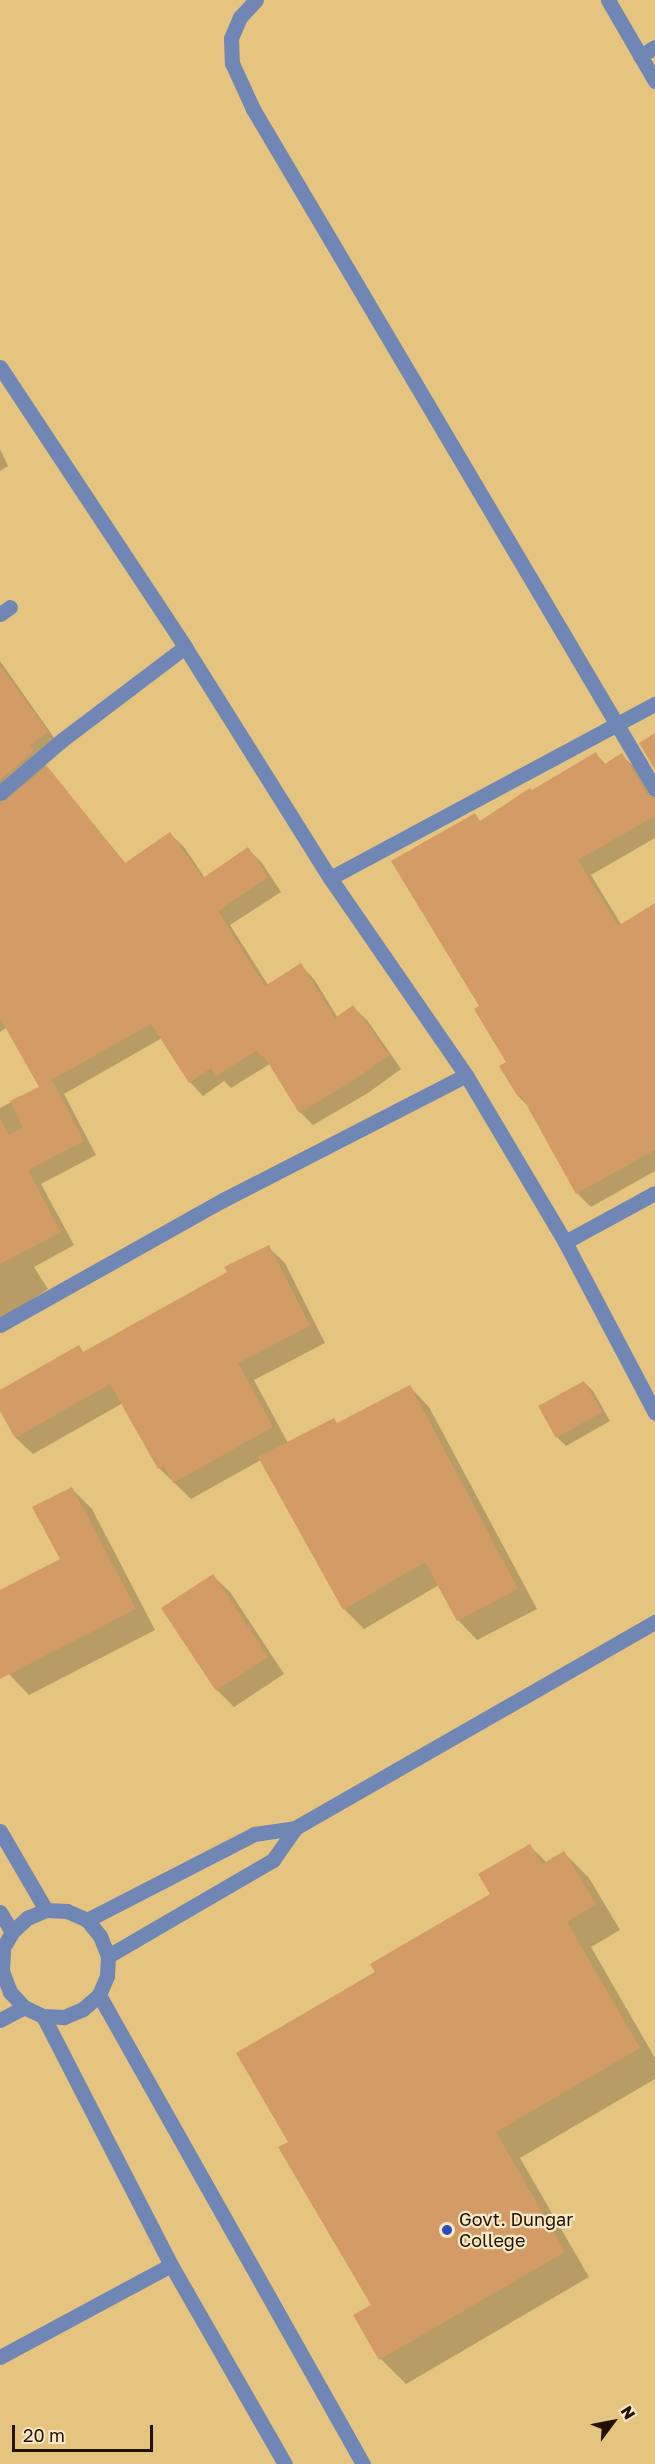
<!DOCTYPE html>
<style>
body{margin:0}
#map{position:relative;width:655px;height:2464px;overflow:hidden;background:#e5c47f;font-family:"Golos Text",sans-serif}
div>[style]{position:absolute}
[style*='--x']{left:calc(var(--x)*1px);top:calc(var(--y)*1px);width:calc(var(--w)*1px);rotate:calc(var(--a)*1deg)}
.shadow>*{inset:0;background:#0003}
.building>*{inset:0;background:#d39c67}
.service>*{height:15px;margin:-7.5px;padding:0 7.5px;transform-origin:7.5px;border-radius:7.5px;background:#7086b5}
.minor>*{height:15px;margin:-7.5px;padding:0 7.5px;transform-origin:7.5px;border-radius:7.5px;background:#7086b5}
.tertiary>*{height:15px;margin:-7.5px;padding:0 7.5px;transform-origin:7.5px;border-radius:7.5px;background:#7086b5}
.dots>*{width:16px;height:16px;translate:-50% -50%;box-sizing:border-box;border:3px solid #f8e8c6;border-radius:50%}
span{translate:-50% -50%;white-space:nowrap;text-align:center;line-height:1.15;-webkit-text-stroke:4.5px #f8e8c6;paint-order:stroke}
.poi-label{font-size:18px;color:#1f1300}
.left{translate:0 -50%;text-align:left}
.north{position:absolute;left:583px;top:2392px;width:60px;height:60px;-webkit-text-stroke:4px #f8e8c6;paint-order:stroke;rotate:58deg;font-size:16px;font-weight:700;line-height:24px;text-align:center;color:#1f1300}
.north::after{content:'';display:block;margin:auto;width:21px;height:27px;background:#1f1300;clip-path:polygon(50% 0,100% 100%,50% 72%,0 100%)}
.scale{position:absolute;left:12px;top:2425px;width:141px;height:27px;box-sizing:border-box;border:3px solid #1f1300;border-top:0;padding-left:8px;font-size:18px;line-height:21px;white-space:nowrap;color:#1f1300;-webkit-text-stroke:4px #f8e8c6;paint-order:stroke}
</style>
<div id="map">
<div class="shadow">
<div style="clip-path:polygon(0 449px,8px 466px,0 471px)"></div>
<div style="clip-path:polygon(0 661px,60px 746px,42px 759px,47px 765px,45px 766px,126px 864px,170px 834px,184px 847px,205px 878px,248px 849px,262px 863px,281px 892px,230px 925px,268px 985px,300px 965px,314px 979px,338px 1018px,353px 1007px,367px 1020px,401px 1069px,368px 1093px,313px 1125px,300px 1112px,270px 1064px,231px 1088px,224px 1081px,203px 1096px,190px 1082px,162px 1038px,64px 1094px,96px 1155px,41px 1184px,74px 1245px,34px 1267px,48px 1289px,23px 1306px,0 1326px,0 1108px,41px 1087px,6px 1028px,0 1032px)"></div>
<div style="clip-path:polygon(596px 754px,606px 765px,622px 755px,636px 769px,655px 799px,655px 838px,591px 875px,622px 926px,655px 905px,655px 1171px,591px 1207px,577px 1193px,529px 1107px,519px 1097px,501px 1067px,508px 1063px,481px 1007px,475px 815px,481px 822px)"></div>
<div style="clip-path:polygon(268px 1247px,285px 1263px,325px 1343px,254px 1380px,288px 1443px,334px 1420px,338px 1424px,410px 1387px,429px 1407px,537px 1609px,477px 1640px,458px 1620px,439px 1585px,364px 1629px,344px 1609px,261px 1460px,191px 1499px,159px 1468px,123px 1403px,33px 1454px,16px 1438px,0 1408px,0 1392px,79px 1347px,84px 1353px,229px 1272px)"></div>
<div style="clip-path:polygon(584px 1382px,593px 1391px,610px 1421px,566px 1446px,557px 1437px)"></div>
<div style="clip-path:polygon(72px 1489px,92px 1509px,155px 1630px,29px 1695px,9px 1674px,0 1657px,0 1591px,62px 1559px)"></div>
<div style="clip-path:polygon(213px 1576px,230px 1592px,284px 1674px,234px 1707px,217px 1690px)"></div>
<div style="clip-path:polygon(530px 1846px,547px 1863px,564px 1853px,589px 1878px,620px 1930px,591px 1947px,655px 2058px,655px 2079px,520px 2158px,589px 2277px,406px 2384px,381px 2359px,355px 2316px,373px 2305px,290px 2142px,377px 1972px,492px 1895px)"></div>
</div>
<div class="building">
<div style="clip-path:polygon(0 665px,48px 732px,30px 745px,34px 751px,0 780px)"></div>
<div style="clip-path:polygon(655px 733px,655px 770px,639px 743px)"></div>
<div style="clip-path:polygon(596px 752px,603px 765px,622px 753px,647px 794px,655px 799px,655px 816px,578px 860px,618px 926px,655px 903px,655px 1150px,576px 1194px,521px 1095px,518px 1097px,499px 1066px,506px 1062px,474px 1009px,479px 1006px,391px 861px,475px 813px,480px 821px,530px 788px,532px 790px)"></div>
<div style="clip-path:polygon(47px 766px,125px 863px,170px 832px,203px 878px,248px 847px,268px 877px,218px 911px,265px 986px,301px 963px,335px 1018px,353px 1005px,389px 1055px,354px 1080px,299px 1113px,264px 1056px,261px 1057px,257px 1050px,216px 1076px,211px 1068px,189px 1083px,151px 1024px,46px 1083px,52px 1080px,84px 1141px,28px 1170px,61px 1232px,0 1264px,0 1118px,9px 1135px,23px 1127px,10px 1101px,39px 1087px,0 1018px,0 803px,6px 800px)"></div>
<div style="clip-path:polygon(269px 1245px,310px 1326px,238px 1363px,273px 1427px,173px 1483px,164px 1466px,158px 1469px,110px 1384px,15px 1438px,0 1411px,0 1390px,79px 1345px,83px 1352px,227px 1272px,224px 1267px)"></div>
<div style="clip-path:polygon(584px 1381px,602px 1412px,556px 1438px,538px 1406px)"></div>
<div style="clip-path:polygon(410px 1385px,518px 1589px,457px 1621px,425px 1562px,343px 1610px,258px 1457px,334px 1418px,337px 1423px)"></div>
<div style="clip-path:polygon(72px 1487px,136px 1609px,0 1679px,0 1590px,60px 1559px,32px 1507px)"></div>
<div style="clip-path:polygon(213px 1574px,268px 1657px,216px 1691px,161px 1608px)"></div>
<div style="clip-path:polygon(530px 1844px,542px 1864px,564px 1851px,596px 1904px,567px 1922px,640px 2048px,496px 2132px,565px 2252px,379px 2360px,353px 2315px,371px 2305px,278px 2147px,288px 2142px,236px 2053px,375px 1972px,370px 1964px,490px 1894px,478px 1874px)"></div>
</div>
<div class="service">
<div style="--x:0;--y:2357;--w:194;--a:-28.3"></div>
</div>
<div class="minor">
<div style="--x:256;--y:0;--w:23;--a:133"></div>
<div style="--x:240;--y:17;--w:23;--a:113"></div>
<div style="--x:231;--y:38;--w:25;--a:88"></div>
<div style="--x:232;--y:63;--w:51;--a:65.5"></div>
<div style="--x:253;--y:109;--w:790;--a:59.41"></div>
<div style="--x:608;--y:0;--w:94;--a:59.9"></div>
<div style="--x:640;--y:56;--w:17;--a:-31"></div>
<div style="--x:0;--y:367;--w:336;--a:56.5"></div>
<div style="--x:185;--y:647;--w:273;--a:57.9"></div>
<div style="--x:330;--y:878;--w:239;--a:55.4"></div>
<div style="--x:466;--y:1075;--w:194;--a:59.3"></div>
<div style="--x:565;--y:1242;--w:193;--a:62.2"></div>
<div style="--x:0;--y:614;--w:12;--a:-35"></div>
<div style="--x:0;--y:793;--w:82;--a:-40.5"></div>
<div style="--x:62;--y:740;--w:154;--a:-37.1"></div>
<div style="--x:330;--y:878;--w:369;--a:-28.2"></div>
<div style="--x:565;--y:1242;--w:102;--a:-28.6"></div>
<div style="--x:0;--y:1325;--w:256;--a:-29.3"></div>
<div style="--x:223;--y:1200;--w:273;--a:-27.2"></div>
</div>
<div class="tertiary">
<div style="--x:0;--y:1831;--w:91;--a:59.8"></div>
<div style="--x:0;--y:1912;--w:23;--a:59"></div>
<div style="--x:87;--y:1920;--w:188;--a:-27.2"></div>
<div style="--x:254;--y:1834;--w:41;--a:-8.3"></div>
<div style="--x:295;--y:1828;--w:415;--a:-29.8"></div>
<div style="--x:0;--y:1953;--w:24;--a:-60"></div>
<div style="--x:12;--y:1932;--w:21;--a:-43"></div>
<div style="--x:27;--y:1918;--w:21;--a:-23"></div>
<div style="--x:46;--y:1910;--w:21;--a:3"></div>
<div style="--x:67;--y:1911;--w:22;--a:24"></div>
<div style="--x:87;--y:1920;--w:21;--a:51"></div>
<div style="--x:100;--y:1936;--w:22;--a:68"></div>
<div style="--x:108;--y:1956;--w:20;--a:93"></div>
<div style="--x:107;--y:1976;--w:21;--a:113"></div>
<div style="--x:99;--y:1995;--w:21;--a:139"></div>
<div style="--x:83;--y:2009;--w:21;--a:157"></div>
<div style="--x:64;--y:2017;--w:21;--a:-177"></div>
<div style="--x:43;--y:2016;--w:21;--a:-155"></div>
<div style="--x:24;--y:2007;--w:21;--a:-133"></div>
<div style="--x:10;--y:1992;--w:22;--a:-111"></div>
<div style="--x:2;--y:1971;--w:20;--a:-87"></div>
<div style="--x:108;--y:1956;--w:191;--a:-30.2"></div>
<div style="--x:273;--y:1860;--w:39;--a:-55"></div>
<div style="--x:99;--y:1995;--w:538;--a:60.62"></div>
<div style="--x:43;--y:2016;--w:280;--a:62.8"></div>
<div style="--x:171;--y:2265;--w:229;--a:60.2"></div>
<div style="--x:0;--y:2020;--w:27;--a:-28"></div>
</div>
<div class="dots">
<div style="left:447px;top:2230px;background:#264ebc"></div>
</div>
<div class="poi-label">
<span class="left" style="left:459px;top:2230px">Govt. Dungar<br>College</span>
</div>
<div class="north">N</div>
<div class="scale">20 m</div>
</div>
